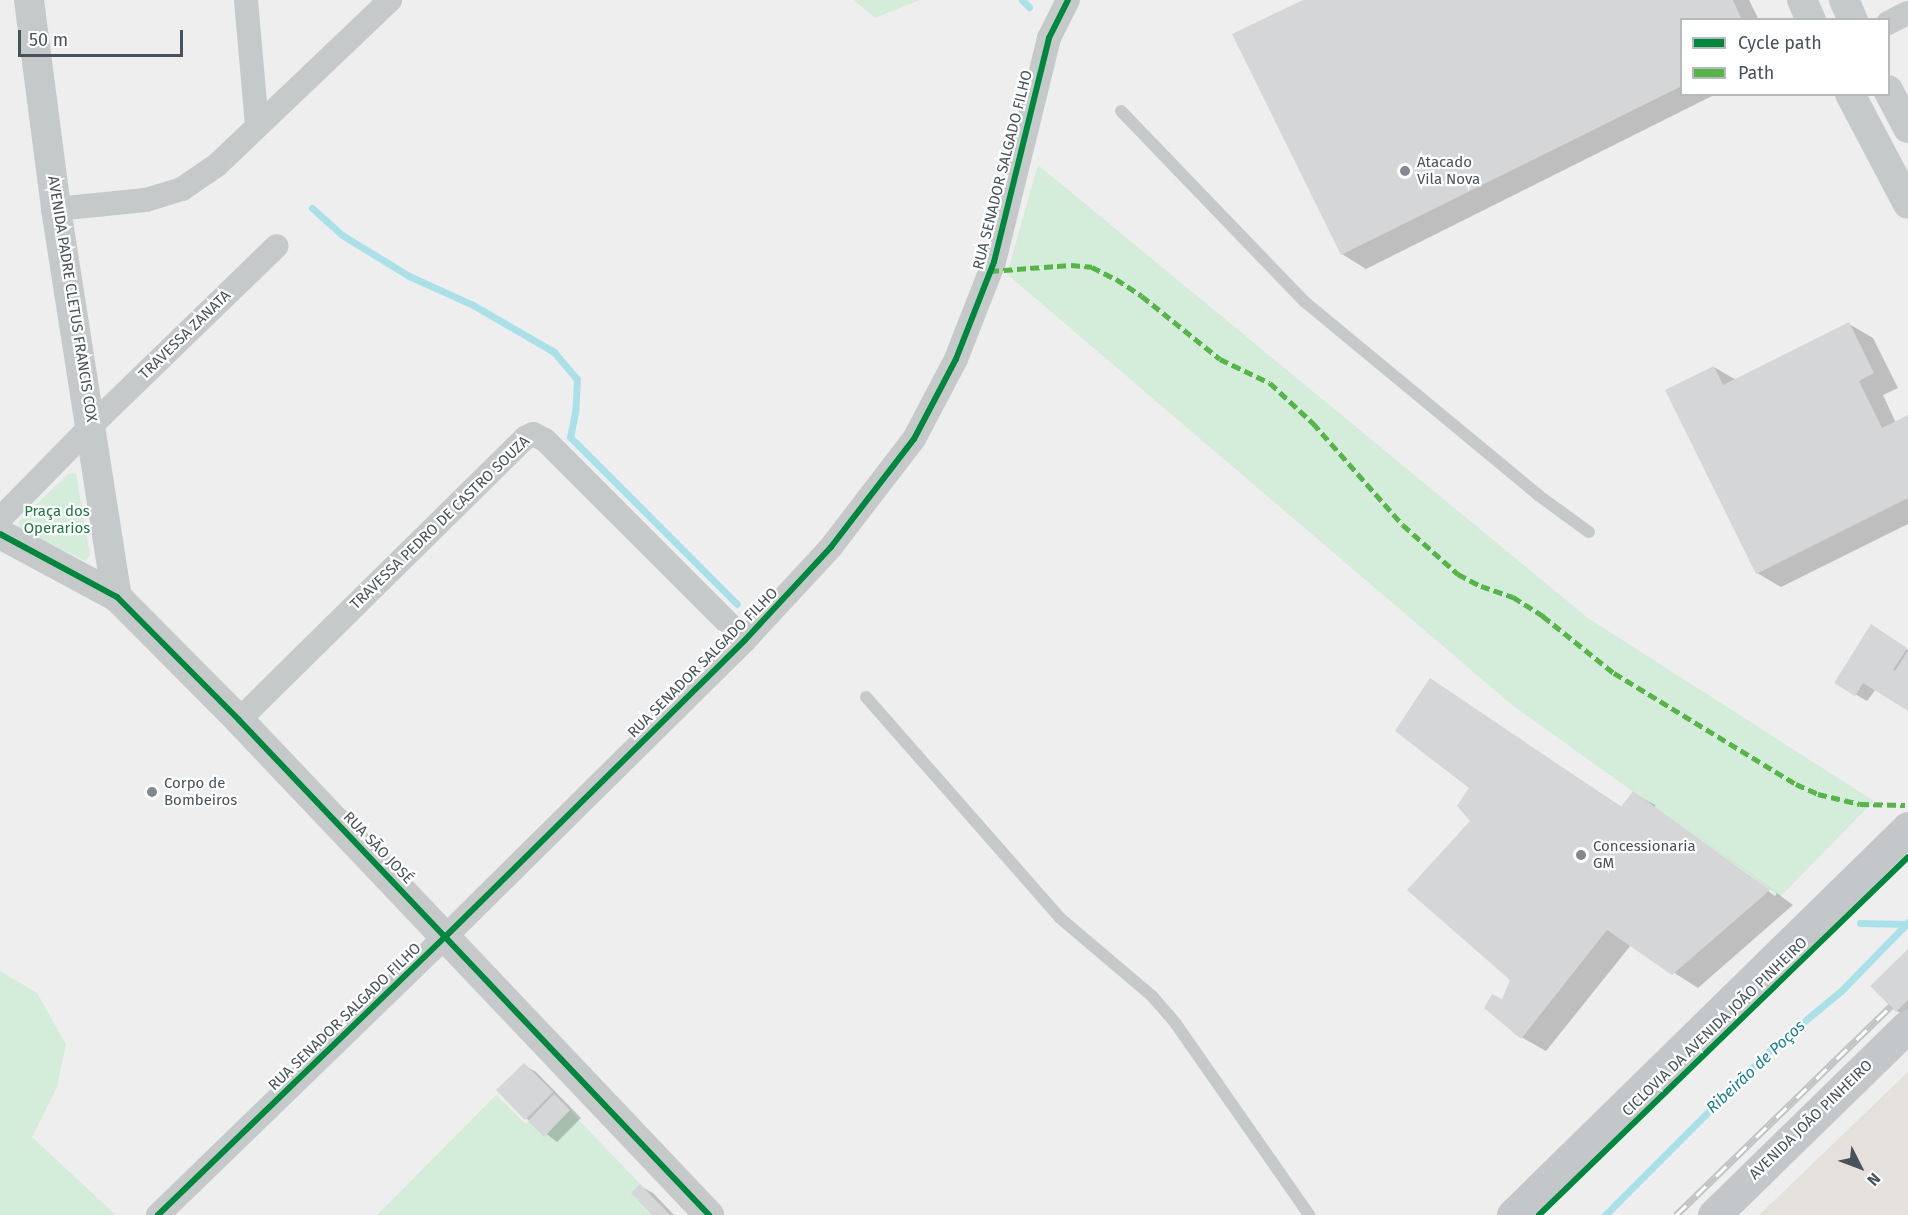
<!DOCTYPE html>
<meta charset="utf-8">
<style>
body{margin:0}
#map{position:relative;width:1908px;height:1215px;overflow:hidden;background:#efeeee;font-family:"Fira Sans",sans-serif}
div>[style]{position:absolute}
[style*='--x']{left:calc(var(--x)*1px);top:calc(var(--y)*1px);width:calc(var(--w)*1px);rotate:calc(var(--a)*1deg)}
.commercial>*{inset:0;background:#e4e1dc}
.green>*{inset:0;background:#d4eddb}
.shadow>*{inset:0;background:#0003}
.stream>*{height:7px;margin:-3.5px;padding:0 3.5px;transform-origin:3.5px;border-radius:3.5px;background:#aae1e9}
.building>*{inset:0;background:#d5d6d7}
.service>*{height:12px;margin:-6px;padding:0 6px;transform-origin:6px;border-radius:6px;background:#c6c9ca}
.minor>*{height:24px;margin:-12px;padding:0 12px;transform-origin:12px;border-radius:12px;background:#c6c9ca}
.tertiary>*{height:30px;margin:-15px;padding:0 15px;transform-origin:15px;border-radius:15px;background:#c6c9ca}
.primary>*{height:33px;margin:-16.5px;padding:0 16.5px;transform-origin:16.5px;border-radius:16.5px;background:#c4c7c9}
.rail>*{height:7px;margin-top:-3.5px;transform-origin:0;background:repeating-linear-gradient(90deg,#fff 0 14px,#c1c4c5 0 28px);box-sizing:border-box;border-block:2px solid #c1c4c5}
.quiet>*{height:4.5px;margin-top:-2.25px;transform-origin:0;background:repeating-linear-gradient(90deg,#57b448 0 9px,transparent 0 13.5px)}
.cycleway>*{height:6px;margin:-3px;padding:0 3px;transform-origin:3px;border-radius:3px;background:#00873e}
.dots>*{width:16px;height:16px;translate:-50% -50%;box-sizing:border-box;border:3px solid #fff;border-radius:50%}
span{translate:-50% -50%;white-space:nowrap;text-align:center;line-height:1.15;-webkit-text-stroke:4.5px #fff;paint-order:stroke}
.poi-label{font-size:15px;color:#47525a}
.left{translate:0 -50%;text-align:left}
.street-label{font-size:15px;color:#47525a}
.park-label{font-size:15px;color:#1b7742}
.water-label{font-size:16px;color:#148191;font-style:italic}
.legend{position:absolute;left:1680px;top:18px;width:210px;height:78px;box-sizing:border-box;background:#fff;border:2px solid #b5babd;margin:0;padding:8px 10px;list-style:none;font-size:18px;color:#47525a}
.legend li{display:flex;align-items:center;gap:12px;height:30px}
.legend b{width:30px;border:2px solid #b5babd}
.north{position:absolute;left:1830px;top:1137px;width:60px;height:60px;-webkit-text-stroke:4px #fff;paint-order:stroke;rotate:132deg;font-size:16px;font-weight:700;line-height:24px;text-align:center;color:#47525a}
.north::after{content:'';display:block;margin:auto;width:21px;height:27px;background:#47525a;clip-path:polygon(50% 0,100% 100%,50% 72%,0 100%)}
.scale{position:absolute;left:18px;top:30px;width:165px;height:27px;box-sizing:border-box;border:3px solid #47525a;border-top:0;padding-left:8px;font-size:18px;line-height:21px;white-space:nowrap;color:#47525a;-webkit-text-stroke:4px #fff;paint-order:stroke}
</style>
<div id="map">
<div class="commercial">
<div style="clip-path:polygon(1908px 1072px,1908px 1215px,1759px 1215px)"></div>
</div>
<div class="green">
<div style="clip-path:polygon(854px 0,920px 0,875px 18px)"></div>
<div style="clip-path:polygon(1038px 165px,1588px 618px,1874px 801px,1780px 897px,1512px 705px,1007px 274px)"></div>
<div style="clip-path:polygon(76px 473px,90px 555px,85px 561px,21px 530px,18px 522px,68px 474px)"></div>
<div style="clip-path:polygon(0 971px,37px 993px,66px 1044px,57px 1087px,32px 1137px,116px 1215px,0 1215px)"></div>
<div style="clip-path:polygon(554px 1094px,670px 1215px,377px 1215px,496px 1095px,526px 1124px)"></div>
</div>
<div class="shadow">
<div style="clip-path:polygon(1306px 0,1749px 0,1759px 20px,1682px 20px,1682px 94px,1716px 94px,1366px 269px,1342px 254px)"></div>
<div style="clip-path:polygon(1849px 324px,1873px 338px,1898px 388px,1883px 395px,1896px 423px,1908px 417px,1908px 524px,1781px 587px,1757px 573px,1714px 367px,1736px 380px)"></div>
<div style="clip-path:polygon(1883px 633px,1908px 650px,1908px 709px,1876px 689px,1867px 701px,1836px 683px)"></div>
<div style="clip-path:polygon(1431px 680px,1623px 808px,1633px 793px,1655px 805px,1655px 809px,1775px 896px,1777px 893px,1658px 807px,1793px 905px,1698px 988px,1631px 945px,1546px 1051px,1521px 1037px,1512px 979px,1472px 821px,1471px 787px)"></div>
<div style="clip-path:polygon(1908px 951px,1908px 1017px,1897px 1011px)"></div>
<div style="clip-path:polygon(524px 1065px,536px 1072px,581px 1118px,557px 1142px,526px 1118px)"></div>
<div style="clip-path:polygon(640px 1186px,653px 1193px,674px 1215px,654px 1215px)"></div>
</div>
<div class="stream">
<div style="--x:1022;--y:0;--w:10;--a:45"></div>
<div style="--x:312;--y:208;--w:40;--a:42"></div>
<div style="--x:342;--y:235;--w:79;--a:31.5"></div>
<div style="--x:409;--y:276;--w:70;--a:24.4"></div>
<div style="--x:473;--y:305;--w:94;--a:30.1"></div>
<div style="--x:554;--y:352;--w:35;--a:50"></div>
<div style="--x:577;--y:379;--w:33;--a:93"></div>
<div style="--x:575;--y:412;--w:25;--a:101"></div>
<div style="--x:570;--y:437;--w:236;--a:45"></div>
<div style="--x:1860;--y:923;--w:46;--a:1.2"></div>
<div style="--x:1605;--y:1215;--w:236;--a:-45"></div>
<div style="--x:1772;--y:1048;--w:89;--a:-39.6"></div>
<div style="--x:1841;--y:991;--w:96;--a:-45.8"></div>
</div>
<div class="building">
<div style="clip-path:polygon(1303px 0,1733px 0,1742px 20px,1682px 20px,1682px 86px,1341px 255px,1232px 34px)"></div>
<div style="clip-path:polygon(1849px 322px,1874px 373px,1859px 381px,1882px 428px,1908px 415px,1908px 498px,1756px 574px,1665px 390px,1714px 366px,1723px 385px)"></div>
<div style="clip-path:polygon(1871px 624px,1907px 648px,1893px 670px,1895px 671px,1908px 651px,1908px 711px,1863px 683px,1855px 696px,1834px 683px)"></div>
<div style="clip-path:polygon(1430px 678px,1621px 807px,1633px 791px,1770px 890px,1672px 975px,1607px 930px,1521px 1039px,1484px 1008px,1492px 994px,1502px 999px,1510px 980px,1407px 890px,1470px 821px,1457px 806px,1469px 788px,1395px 731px)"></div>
<div style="clip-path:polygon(1908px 949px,1908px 1000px,1896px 1012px,1870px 986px)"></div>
<div style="clip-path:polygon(524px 1063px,553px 1092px,525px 1120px,496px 1090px)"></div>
<div style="clip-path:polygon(554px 1094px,570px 1110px,544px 1137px,528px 1121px)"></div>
<div style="clip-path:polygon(640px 1184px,670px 1215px,652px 1215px,631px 1193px)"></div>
</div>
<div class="service">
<div style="--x:1121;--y:111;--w:265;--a:46.1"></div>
<div style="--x:1305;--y:302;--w:303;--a:39.6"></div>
<div style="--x:1538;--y:495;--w:63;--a:36"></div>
<div style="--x:866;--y:697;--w:294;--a:48.7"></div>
<div style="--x:1060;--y:918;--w:121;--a:40.3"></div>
<div style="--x:1152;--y:996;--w:37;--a:49"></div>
<div style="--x:1176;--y:1024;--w:233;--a:55.1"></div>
</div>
<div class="minor">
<div style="--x:246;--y:0;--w:127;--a:85"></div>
<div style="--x:1888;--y:23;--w:22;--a:-27"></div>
<div style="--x:56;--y:209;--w:90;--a:-5.7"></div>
<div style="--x:146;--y:200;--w:38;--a:-17"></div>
<div style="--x:182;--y:189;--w:42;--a:-34.4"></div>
<div style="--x:217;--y:165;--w:239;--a:-43.6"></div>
<div style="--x:0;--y:519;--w:132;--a:-45.6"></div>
<div style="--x:92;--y:425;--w:257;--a:-44.1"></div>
<div style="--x:239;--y:720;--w:402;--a:-44.6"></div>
<div style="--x:525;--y:438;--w:9;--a:-27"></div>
<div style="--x:533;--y:434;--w:13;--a:27"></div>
<div style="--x:545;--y:440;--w:283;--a:45"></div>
<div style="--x:158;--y:1215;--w:400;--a:-44.1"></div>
<div style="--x:445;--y:937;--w:422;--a:-44.7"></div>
<div style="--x:745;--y:640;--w:127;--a:-47.2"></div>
<div style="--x:831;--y:547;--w:136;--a:-52.5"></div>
<div style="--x:914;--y:439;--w:90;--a:-62.3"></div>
<div style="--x:956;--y:359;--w:104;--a:-68.6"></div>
<div style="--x:994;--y:262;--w:231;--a:-76.2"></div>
<div style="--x:1049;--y:38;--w:42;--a:-63.4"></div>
</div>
<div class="tertiary">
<div style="--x:29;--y:0;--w:211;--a:82.6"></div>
<div style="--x:56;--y:209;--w:393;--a:81.1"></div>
<div style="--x:1802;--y:0;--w:22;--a:66"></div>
<div style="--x:1844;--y:0;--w:22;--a:66"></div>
<div style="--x:1888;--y:90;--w:43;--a:62.2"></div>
<div style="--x:1850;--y:94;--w:124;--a:62.2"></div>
<div style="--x:0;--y:534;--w:133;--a:28.3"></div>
<div style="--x:117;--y:597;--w:173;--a:45.2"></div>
<div style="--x:239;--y:720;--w:683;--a:46.48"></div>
</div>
<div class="primary">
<div style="--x:1513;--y:1215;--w:553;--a:-44.41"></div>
<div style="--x:1714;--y:1215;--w:271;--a:-44.3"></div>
</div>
<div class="rail">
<div style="--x:1676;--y:1215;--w:300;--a:-44.2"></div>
</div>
<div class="quiet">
<div style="--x:990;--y:271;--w:81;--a:-4.2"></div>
<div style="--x:1071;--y:265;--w:21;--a:5"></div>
<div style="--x:1092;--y:267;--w:27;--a:27"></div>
<div style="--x:1116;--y:279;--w:31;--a:33"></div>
<div style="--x:1142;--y:296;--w:100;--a:38.9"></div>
<div style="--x:1220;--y:359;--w:55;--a:25.6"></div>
<div style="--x:1270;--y:383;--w:59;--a:42.9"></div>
<div style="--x:1313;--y:423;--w:136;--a:48.6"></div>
<div style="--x:1403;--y:525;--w:74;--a:41.7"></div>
<div style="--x:1458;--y:574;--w:26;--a:28"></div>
<div style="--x:1481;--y:586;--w:34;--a:19"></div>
<div style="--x:1513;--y:597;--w:36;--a:32"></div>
<div style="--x:1543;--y:616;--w:91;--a:38.8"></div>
<div style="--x:1614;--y:673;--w:213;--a:31.4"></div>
<div style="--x:1796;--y:784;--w:24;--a:24"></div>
<div style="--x:1818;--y:794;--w:43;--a:13.4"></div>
<div style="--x:1860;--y:804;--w:45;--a:1.3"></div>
</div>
<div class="cycleway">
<div style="--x:0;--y:534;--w:133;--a:28.3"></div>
<div style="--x:117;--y:597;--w:173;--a:45.2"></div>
<div style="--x:239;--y:720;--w:683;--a:46.48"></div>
<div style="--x:158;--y:1215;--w:400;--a:-44.1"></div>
<div style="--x:445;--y:937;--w:422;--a:-44.7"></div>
<div style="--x:745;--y:640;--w:127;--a:-47.2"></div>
<div style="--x:831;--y:547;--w:136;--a:-52.5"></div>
<div style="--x:914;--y:439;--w:90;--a:-62.3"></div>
<div style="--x:956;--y:359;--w:104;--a:-68.6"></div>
<div style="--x:994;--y:262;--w:231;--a:-76.2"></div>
<div style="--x:1049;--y:38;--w:42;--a:-63.4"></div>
<div style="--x:1539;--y:1215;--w:514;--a:-44.13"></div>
</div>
<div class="dots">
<div style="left:1405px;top:171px;background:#82898e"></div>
<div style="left:152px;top:792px;background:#82898e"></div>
<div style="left:1581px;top:855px;background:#82898e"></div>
</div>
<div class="poi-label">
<span class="left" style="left:1417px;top:171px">Atacado<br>Vila Nova</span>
<span class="left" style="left:164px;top:792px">Corpo de<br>Bombeiros</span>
<span class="left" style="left:1593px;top:855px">Concessionaria<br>GM</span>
</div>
<div class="street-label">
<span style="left:1003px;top:170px;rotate:-76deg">RUA SENADOR SALGADO FILHO</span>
<span style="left:72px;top:299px;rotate:81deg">AVENIDA PADRE CLETUS FRANCIS COX</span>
<span style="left:185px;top:335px;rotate:-44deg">TRAVESSA ZANATA</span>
<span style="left:440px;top:523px;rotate:-44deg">TRAVESSA PEDRO DE CASTRO SOUZA</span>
<span style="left:703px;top:663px;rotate:-45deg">RUA SENADOR SALGADO FILHO</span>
<span style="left:378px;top:848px;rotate:46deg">RUA SÃO JOSÉ</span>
<span style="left:345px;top:1017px;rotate:-44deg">RUA SENADOR SALGADO FILHO</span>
<span style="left:1715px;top:1027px;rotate:-44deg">CICLOVIA DA AVENIDA JOÃO PINHEIRO</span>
<span style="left:1811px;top:1120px;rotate:-44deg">AVENIDA JOÃO PINHEIRO</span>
</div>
<div class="park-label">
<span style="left:57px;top:520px">Praça dos<br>Operarios</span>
</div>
<div class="water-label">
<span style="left:1756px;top:1067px;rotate:-43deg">Ribeirão de Poços</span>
</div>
<ul class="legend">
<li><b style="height:8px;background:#00873e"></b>Cycle path</li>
<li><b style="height:8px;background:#57b448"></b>Path</li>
</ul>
<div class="north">N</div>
<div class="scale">50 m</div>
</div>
